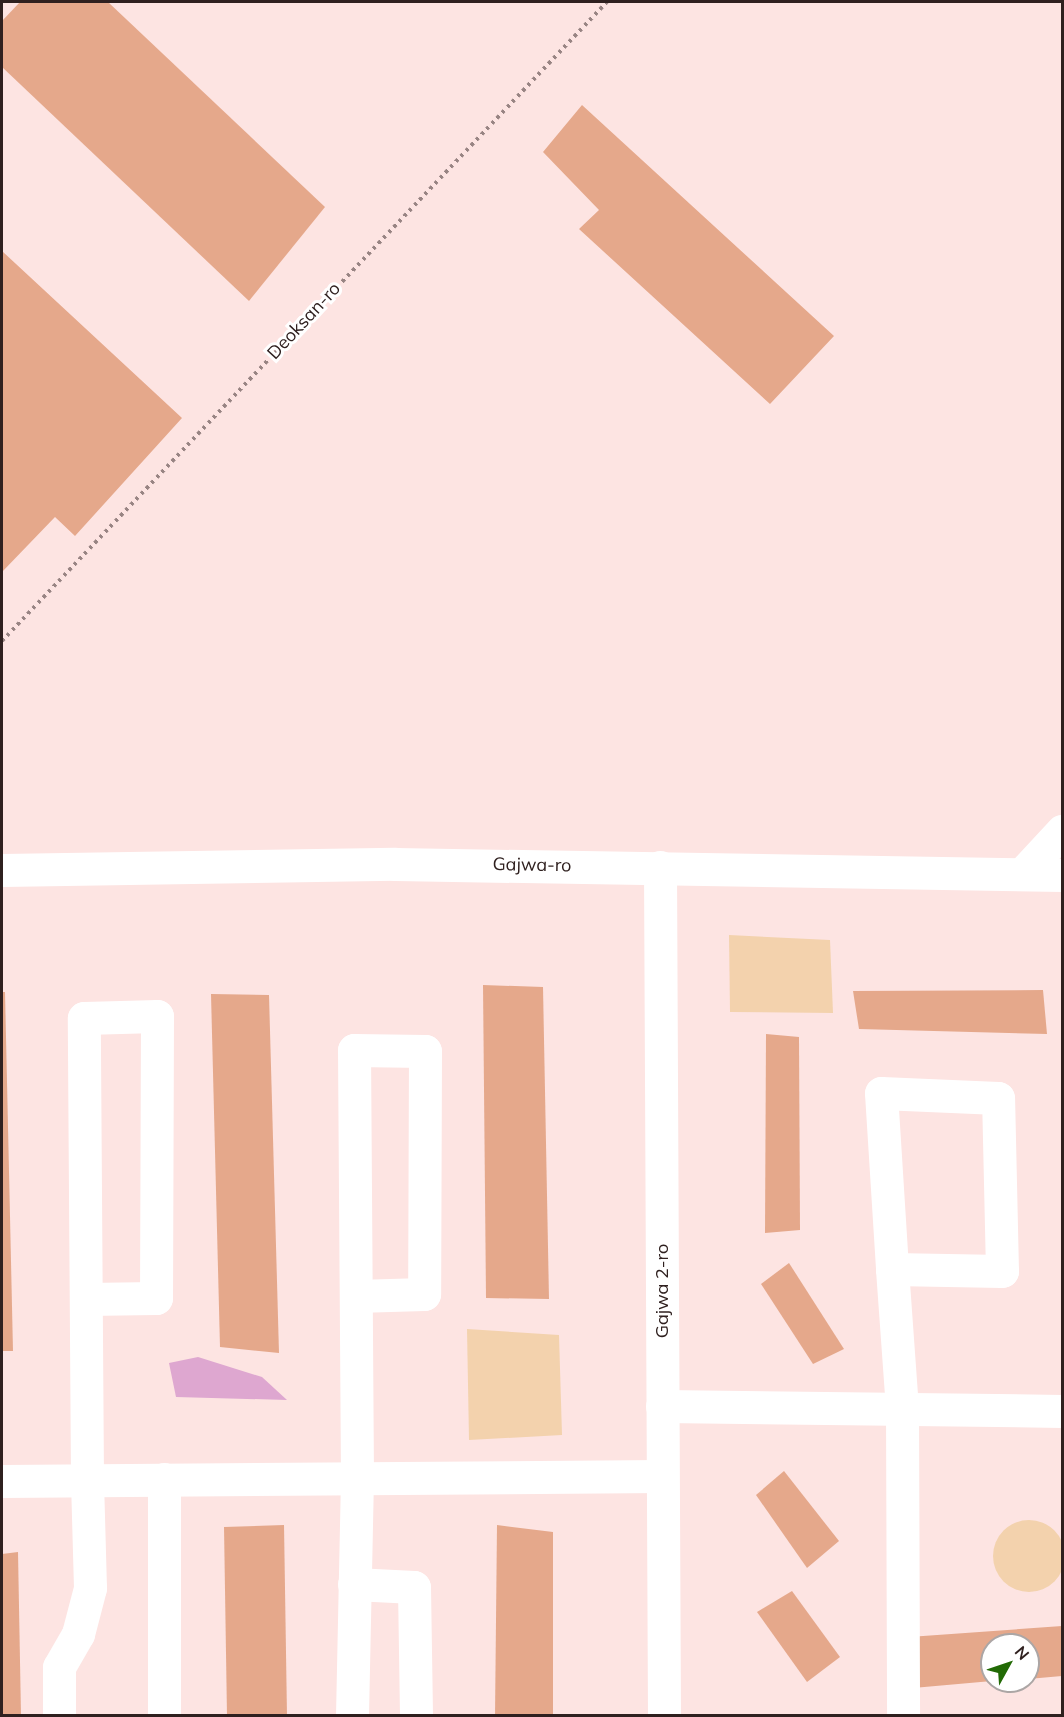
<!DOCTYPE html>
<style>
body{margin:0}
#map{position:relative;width:1064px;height:1717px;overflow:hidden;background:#fde4e2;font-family:Mulish,sans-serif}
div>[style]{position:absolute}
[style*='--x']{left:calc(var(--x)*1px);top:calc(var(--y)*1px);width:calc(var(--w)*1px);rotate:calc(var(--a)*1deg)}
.green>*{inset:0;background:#f3d2ad}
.round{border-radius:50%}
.water>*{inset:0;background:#dea7d0}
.building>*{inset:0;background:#e5a88b}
.path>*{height:4px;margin-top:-2px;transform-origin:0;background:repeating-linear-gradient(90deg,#988483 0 3px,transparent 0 7.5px)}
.minor>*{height:33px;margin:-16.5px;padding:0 16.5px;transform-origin:16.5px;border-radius:16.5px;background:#fff}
span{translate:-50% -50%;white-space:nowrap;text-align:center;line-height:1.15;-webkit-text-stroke:6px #fff;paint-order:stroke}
.street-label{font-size:18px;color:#2f201f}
.frame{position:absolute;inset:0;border:3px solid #2f201f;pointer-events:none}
.north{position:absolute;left:980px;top:1633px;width:60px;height:60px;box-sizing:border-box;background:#fff;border:2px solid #aca6a5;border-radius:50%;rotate:50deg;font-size:16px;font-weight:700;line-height:24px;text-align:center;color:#2f201f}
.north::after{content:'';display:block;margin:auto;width:21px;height:27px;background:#226a05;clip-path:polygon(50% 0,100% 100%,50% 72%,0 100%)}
</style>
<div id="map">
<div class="green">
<div style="clip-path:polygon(729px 935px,830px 940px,833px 1013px,730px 1012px)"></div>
<div style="clip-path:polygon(467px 1329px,559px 1335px,562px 1435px,469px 1440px)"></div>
<div class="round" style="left:993px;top:1520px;width:72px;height:72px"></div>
</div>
<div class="water">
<div style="clip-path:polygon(198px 1357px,262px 1377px,287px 1400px,176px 1397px,169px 1363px)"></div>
</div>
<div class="building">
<div style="clip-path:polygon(20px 2px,108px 2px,325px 207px,249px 301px,2px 67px,2px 21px)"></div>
<div style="clip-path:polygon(582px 105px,834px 336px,770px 404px,579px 229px,599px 210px,543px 152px)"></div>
<div style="clip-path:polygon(2px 251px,182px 418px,75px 536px,55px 517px,2px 572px)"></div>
<div style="clip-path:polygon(483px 985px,543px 987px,549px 1299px,486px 1298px)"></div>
<div style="clip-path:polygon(1043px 990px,1047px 1034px,859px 1029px,853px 991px)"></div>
<div style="clip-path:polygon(2px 992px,5px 992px,13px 1351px,2px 1351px)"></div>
<div style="clip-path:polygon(211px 994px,269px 995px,279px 1353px,220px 1347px)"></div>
<div style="clip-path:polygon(766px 1034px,799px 1037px,800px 1230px,765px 1233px)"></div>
<div style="clip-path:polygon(789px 1263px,844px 1349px,813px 1364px,761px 1284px)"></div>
<div style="clip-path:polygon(784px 1471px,839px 1541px,807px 1568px,756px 1495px)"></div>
<div style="clip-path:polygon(284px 1525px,287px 1716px,227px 1716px,224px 1527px)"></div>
<div style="clip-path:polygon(497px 1525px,553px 1532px,553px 1716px,495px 1716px)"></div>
<div style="clip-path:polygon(18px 1552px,21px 1716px,2px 1716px,2px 1554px)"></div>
<div style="clip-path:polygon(792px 1591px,840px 1657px,807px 1682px,757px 1612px)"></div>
<div style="clip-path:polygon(1062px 1626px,1062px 1676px,1028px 1679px,1028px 1645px,992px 1645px,992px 1681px,913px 1688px,909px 1637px)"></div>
</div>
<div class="path">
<div style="--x:2;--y:641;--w:880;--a:-46.57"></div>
</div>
<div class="minor">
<div style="--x:660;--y:867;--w:849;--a:89.73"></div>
<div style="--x:2;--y:870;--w:393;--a:-0.9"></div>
<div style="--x:395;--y:864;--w:667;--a:0.94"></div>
<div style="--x:1022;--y:874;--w:59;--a:-47.1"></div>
<div style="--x:892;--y:1269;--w:110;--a:1"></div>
<div style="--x:1002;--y:1271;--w:173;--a:-91.3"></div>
<div style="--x:998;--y:1098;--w:117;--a:-177.6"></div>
<div style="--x:881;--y:1093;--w:176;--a:86.4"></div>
<div style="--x:892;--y:1269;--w:138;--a:85.9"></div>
<div style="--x:902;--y:1407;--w:309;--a:89.8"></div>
<div style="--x:662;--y:1406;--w:400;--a:0.7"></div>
<div style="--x:2;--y:1481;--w:660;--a:-0.43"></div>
<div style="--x:354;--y:1584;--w:60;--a:2.9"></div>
<div style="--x:414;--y:1587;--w:129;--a:89.1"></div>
<div style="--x:59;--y:1716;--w:49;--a:-90"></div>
<div style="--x:59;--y:1667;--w:38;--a:-60"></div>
<div style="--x:78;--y:1634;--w:48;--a:-75.4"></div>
<div style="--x:90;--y:1588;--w:108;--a:-91.6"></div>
<div style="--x:87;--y:1480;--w:462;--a:-90.4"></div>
<div style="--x:84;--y:1018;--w:73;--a:-1.6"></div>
<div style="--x:157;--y:1016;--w:282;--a:90.2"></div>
<div style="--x:156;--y:1298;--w:70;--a:179.2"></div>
<div style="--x:164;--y:1716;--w:237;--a:-90"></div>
<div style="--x:352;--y:1716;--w:238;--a:-88.8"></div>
<div style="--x:357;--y:1478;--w:428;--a:-90.4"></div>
<div style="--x:354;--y:1050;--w:71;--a:0.8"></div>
<div style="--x:425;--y:1051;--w:243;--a:90.2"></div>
<div style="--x:424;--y:1294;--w:68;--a:178.3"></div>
</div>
<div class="street-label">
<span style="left:304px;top:321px;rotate:-47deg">Deoksan-ro</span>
<span style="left:532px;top:865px;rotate:1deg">Gajwa-ro</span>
<span style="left:662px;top:1291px;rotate:-90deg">Gajwa 2-ro</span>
</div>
<div class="frame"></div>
<div class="north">N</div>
</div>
